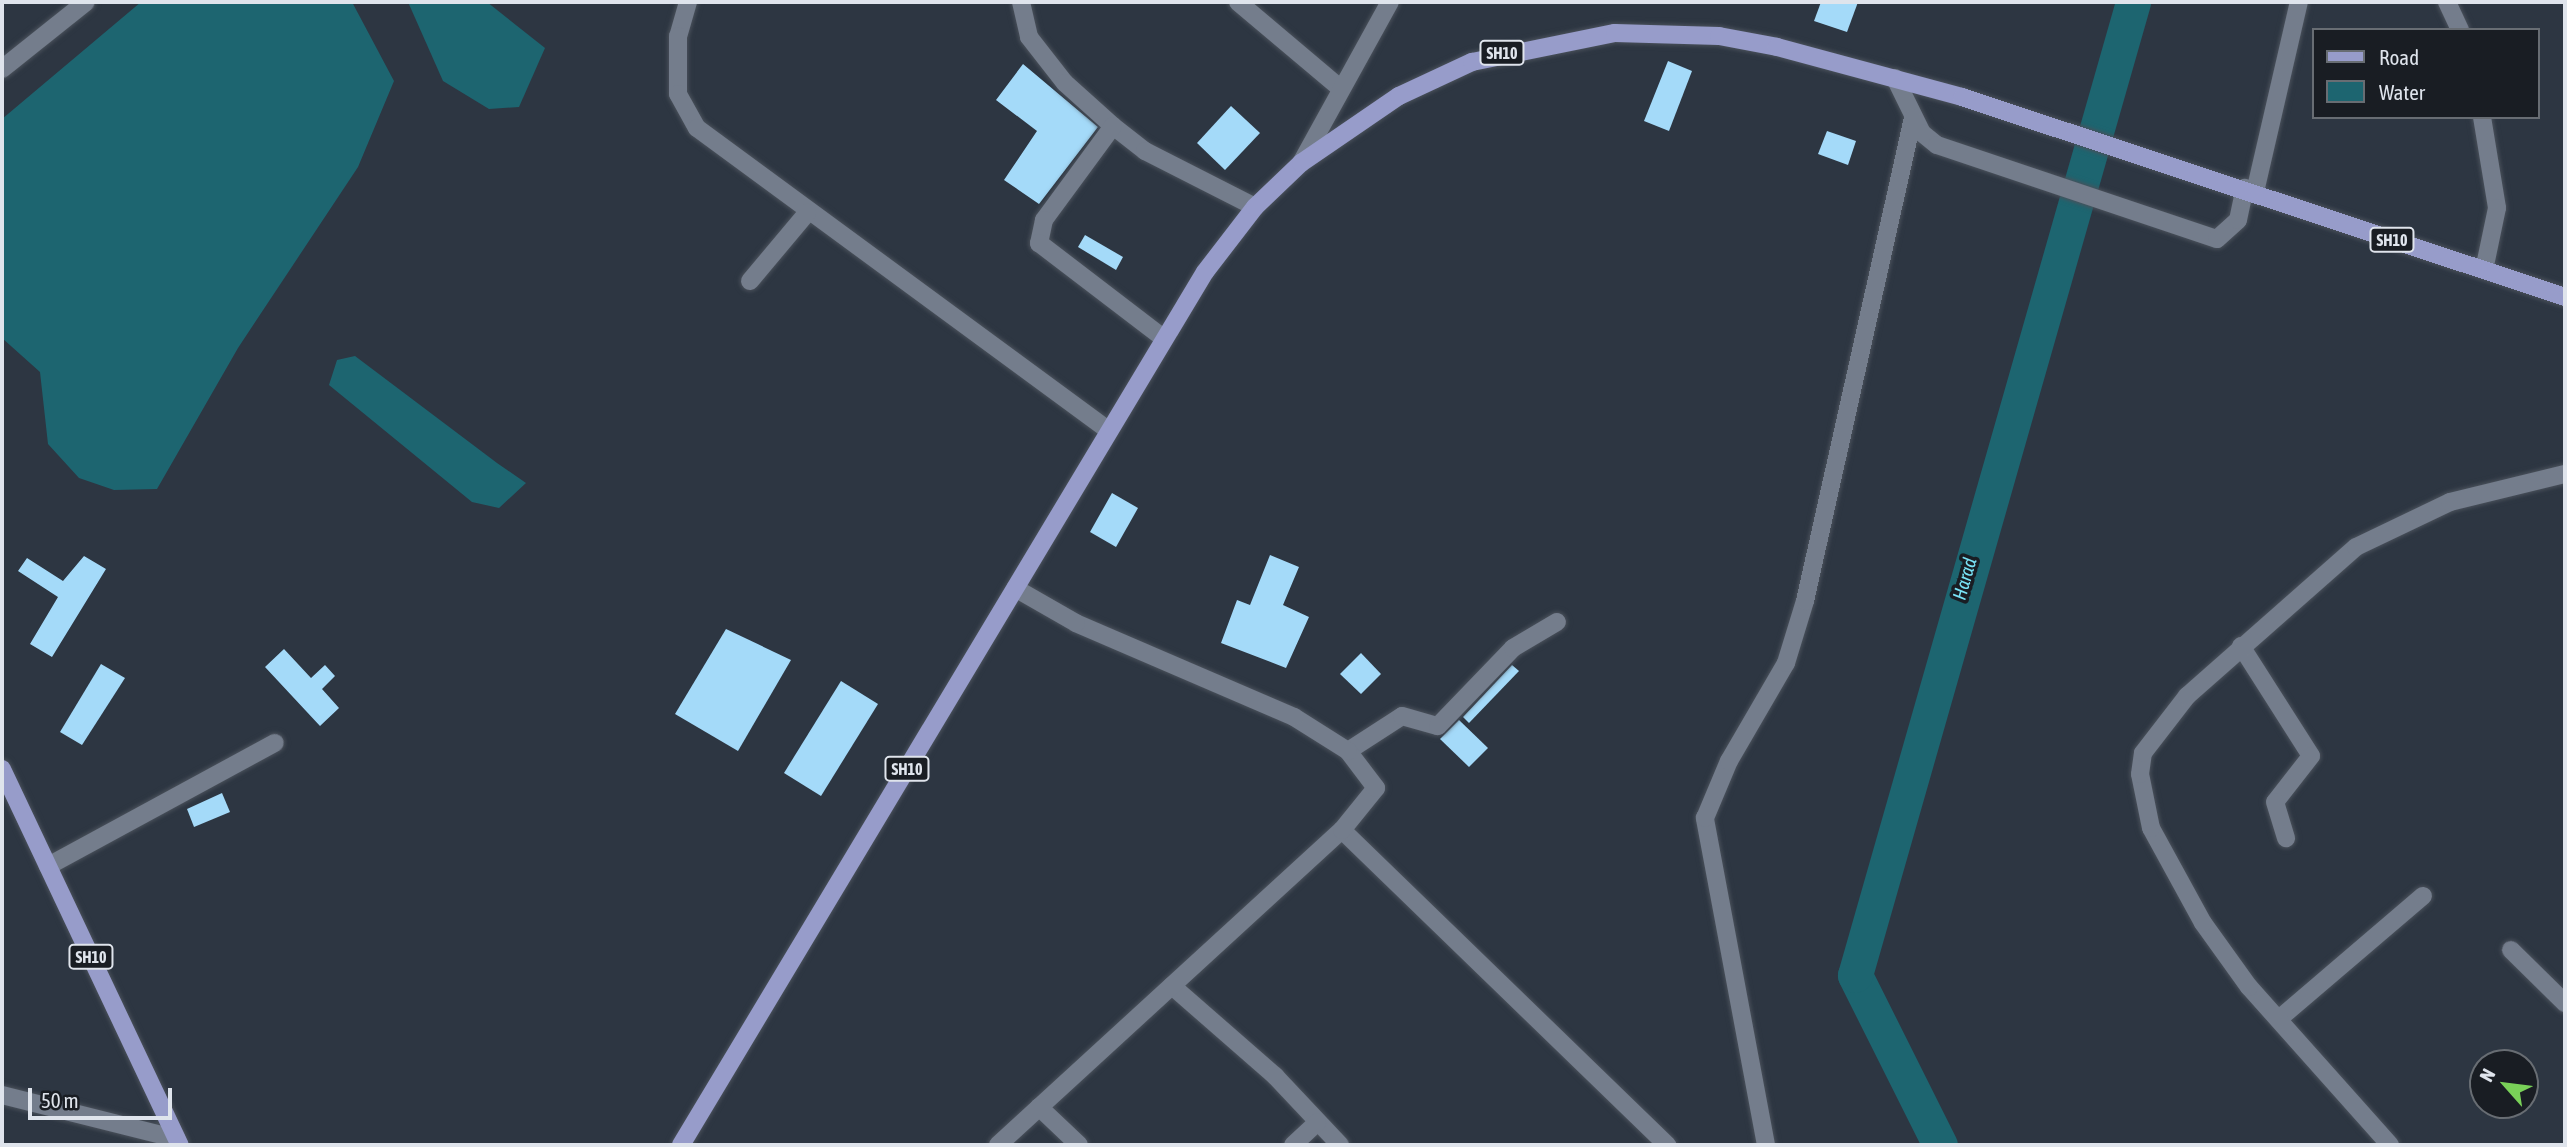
<!DOCTYPE html>
<style>
body{margin:0}
#map{position:relative;width:2567px;height:1147px;overflow:hidden;background:#2d3642;font-family:"Asap Condensed",sans-serif}
div>[style]{position:absolute}
[style*='--x']{left:calc(var(--x)*1px);top:calc(var(--y)*1px);width:calc(var(--w)*1px);rotate:calc(var(--a)*1deg)}
.water>*{inset:0;background:#1d6570}
.river>*{height:35px;margin:-17.5px;padding:0 17.5px;transform-origin:17.5px;border-radius:17.5px;background:#1d6570}
.building>*{inset:0;background:#a4daf9}
.roads{filter:drop-shadow(0 0 2px #4a515b) drop-shadow(0 0 2px #4a515b)}
.minor>*{height:18px;margin:-9px;padding:0 9px;transform-origin:9px;border-radius:9px;background:#747d8c}
.major>*{height:18px;margin:-9px;padding:0 9px;transform-origin:9px;border-radius:9px;background:#979cca}
span{translate:-50% -50%;white-space:nowrap;text-align:center;line-height:1.15;-webkit-text-stroke:7px #191d23;paint-order:stroke}
.shield-label span{padding:2px 5px;background:#191d23;border:2px solid;border-radius:5px;-webkit-text-stroke-width:0}
.shield-label{font-size:16px;color:#dfe4ec;font-weight:700}
.water-label{font-size:19px;color:#79e2f5;font-style:italic}
.frame{position:absolute;inset:0;border:4px solid #dfe4ec;pointer-events:none}
.legend{position:absolute;left:2312px;top:28px;width:228px;height:91px;box-sizing:border-box;background:#191d23;border:2px solid #686d73;margin:0;padding:9px 12px;list-style:none;font-size:21px;color:#dfe4ec}
.legend li{display:flex;align-items:center;gap:14px;height:35px}
.legend b{width:35px;border:2px solid #686d73}
.north{position:absolute;left:2469px;top:1049px;width:70px;height:70px;box-sizing:border-box;background:#191d23;border:2px solid #686d73;border-radius:50%;rotate:298deg;font-size:19px;font-weight:700;line-height:28px;text-align:center;color:#dfe4ec}
.north::after{content:'';display:block;margin:auto;width:24px;height:32px;background:#79d158;clip-path:polygon(50% 0,100% 100%,50% 72%,0 100%)}
.scale{position:absolute;left:28px;top:1088px;width:144px;height:32px;box-sizing:border-box;border:4px solid #dfe4ec;border-top:0;padding-left:9px;font-size:21px;line-height:24px;white-space:nowrap;color:#dfe4ec;-webkit-text-stroke:5px #191d23;paint-order:stroke}
</style>
<div id="map">
<div class="water">
<div style="clip-path:polygon(141px 2px,352px 2px,394px 81px,358px 167px,238px 348px,157px 489px,114px 490px,79px 478px,48px 444px,40px 372px,2px 338px,2px 119px)"></div>
<div style="clip-path:polygon(408px 2px,487px 2px,545px 48px,519px 107px,489px 109px,443px 81px)"></div>
<div style="clip-path:polygon(355px 356px,497px 463px,526px 483px,499px 508px,472px 502px,329px 385px,337px 360px)"></div>
</div>
<div class="river">
<div style="--x:1940;--y:1145;--w:190;--a:-116.6"></div>
<div style="--x:1855;--y:975;--w:1012;--a:-74.05"></div>
</div>
<div class="building">
<div style="clip-path:polygon(1821px 2px,1858px 2px,1847px 32px,1814px 21px)"></div>
<div style="clip-path:polygon(1668px 61px,1692px 71px,1669px 131px,1644px 121px)"></div>
<div style="clip-path:polygon(1023px 64px,1098px 127px,1039px 204px,1004px 180px,1037px 131px,996px 100px)"></div>
<div style="clip-path:polygon(1231px 106px,1260px 133px,1225px 170px,1197px 143px)"></div>
<div style="clip-path:polygon(1827px 131px,1856px 141px,1848px 165px,1818px 154px)"></div>
<div style="clip-path:polygon(1085px 235px,1123px 257px,1116px 270px,1078px 247px)"></div>
<div style="clip-path:polygon(1112px 493px,1138px 508px,1116px 547px,1090px 532px)"></div>
<div style="clip-path:polygon(1270px 555px,1299px 567px,1283px 605px,1309px 617px,1286px 668px,1221px 643px,1237px 600px,1250px 605px)"></div>
<div style="clip-path:polygon(84px 556px,106px 569px,52px 657px,30px 644px,58px 597px,18px 571px,27px 558px,63px 581px)"></div>
<div style="clip-path:polygon(726px 629px,791px 660px,738px 751px,675px 714px)"></div>
<div style="clip-path:polygon(284px 649px,311px 678px,325px 665px,335px 676px,322px 689px,339px 708px,320px 726px,265px 667px)"></div>
<div style="clip-path:polygon(1361px 653px,1381px 674px,1361px 694px,1340px 674px)"></div>
<div style="clip-path:polygon(101px 664px,125px 678px,82px 745px,60px 732px)"></div>
<div style="clip-path:polygon(1512px 665px,1519px 671px,1469px 723px,1463px 717px)"></div>
<div style="clip-path:polygon(841px 681px,878px 704px,821px 796px,784px 773px)"></div>
<div style="clip-path:polygon(1459px 720px,1488px 748px,1469px 767px,1440px 739px)"></div>
<div style="clip-path:polygon(222px 793px,230px 812px,194px 827px,187px 809px)"></div>
</div>
<div class="roads">
<div class="minor">
<div style="--x:688;--y:2;--w:35;--a:106"></div>
<div style="--x:678;--y:36;--w:58;--a:90"></div>
<div style="--x:678;--y:94;--w:39;--a:61"></div>
<div style="--x:697;--y:128;--w:510;--a:36.31"></div>
<div style="--x:1021;--y:2;--w:36;--a:77"></div>
<div style="--x:1029;--y:37;--w:58;--a:52"></div>
<div style="--x:1065;--y:83;--w:64;--a:41.9"></div>
<div style="--x:1113;--y:126;--w:41;--a:38"></div>
<div style="--x:1145;--y:151;--w:123;--a:27"></div>
<div style="--x:1238;--y:2;--w:132;--a:40.1"></div>
<div style="--x:2447;--y:2;--w:31;--a:65"></div>
<div style="--x:2;--y:69;--w:107;--a:-38.6"></div>
<div style="--x:1895;--y:78;--w:61;--a:63.9"></div>
<div style="--x:1922;--y:133;--w:19;--a:39"></div>
<div style="--x:1937;--y:145;--w:295;--a:18.6"></div>
<div style="--x:2217;--y:239;--w:28;--a:-42"></div>
<div style="--x:2238;--y:220;--w:33;--a:-78"></div>
<div style="--x:2482;--y:117;--w:92;--a:80.6"></div>
<div style="--x:2497;--y:208;--w:63;--a:101.8"></div>
<div style="--x:1113;--y:126;--w:117;--a:126.3"></div>
<div style="--x:1044;--y:220;--w:24;--a:102"></div>
<div style="--x:1039;--y:243;--w:155;--a:37.4"></div>
<div style="--x:1301;--y:163;--w:184;--a:-61.1"></div>
<div style="--x:2255;--y:192;--w:195;--a:-77"></div>
<div style="--x:750;--y:281;--w:89;--a:-50"></div>
<div style="--x:2241;--y:646;--w:130;--a:57.5"></div>
<div style="--x:2311;--y:756;--w:58;--a:128"></div>
<div style="--x:2275;--y:802;--w:38;--a:73"></div>
<div style="--x:1348;--y:751;--w:64;--a:-32.9"></div>
<div style="--x:1402;--y:716;--w:37;--a:16"></div>
<div style="--x:1438;--y:726;--w:108;--a:-46.1"></div>
<div style="--x:1513;--y:648;--w:51;--a:-30.6"></div>
<div style="--x:1342;--y:830;--w:453;--a:44.1"></div>
<div style="--x:48;--y:866;--w:258;--a:-28.5"></div>
<div style="--x:2511;--y:950;--w:76;--a:44.5"></div>
<div style="--x:1172;--y:986;--w:137;--a:41.1"></div>
<div style="--x:1275;--y:1076;--w:95;--a:46.7"></div>
<div style="--x:2280;--y:1018;--w:188;--a:-40.5"></div>
<div style="--x:2;--y:1095;--w:180;--a:14.1"></div>
<div style="--x:1039;--y:1107;--w:55;--a:43.5"></div>
<div style="--x:998;--y:1145;--w:466;--a:-42.5"></div>
<div style="--x:1342;--y:830;--w:54;--a:-51"></div>
<div style="--x:1376;--y:788;--w:46;--a:-127.1"></div>
<div style="--x:1348;--y:751;--w:64;--a:-147.8"></div>
<div style="--x:1294;--y:717;--w:237;--a:-156.7"></div>
<div style="--x:1076;--y:623;--w:70;--a:-150.2"></div>
<div style="--x:1293;--y:1145;--w:33;--a:-43"></div>
<div style="--x:1766;--y:1145;--w:333;--a:-100.6"></div>
<div style="--x:1705;--y:818;--w:62;--a:-67.2"></div>
<div style="--x:1729;--y:761;--w:113;--a:-59.8"></div>
<div style="--x:1786;--y:663;--w:65;--a:-73"></div>
<div style="--x:1805;--y:601;--w:495;--a:-77.4"></div>
<div style="--x:2390;--y:1145;--w:212;--a:-131.7"></div>
<div style="--x:2249;--y:987;--w:79;--a:-125.7"></div>
<div style="--x:2203;--y:923;--w:108;--a:-118.7"></div>
<div style="--x:2151;--y:828;--w:55;--a:-101.5"></div>
<div style="--x:2140;--y:774;--w:21;--a:-82"></div>
<div style="--x:2143;--y:753;--w:72;--a:-52.3"></div>
<div style="--x:2187;--y:696;--w:225;--a:-41.4"></div>
<div style="--x:2356;--y:547;--w:104;--a:-25.6"></div>
<div style="--x:2450;--y:502;--w:118;--a:-13.7"></div>
</div>
<div class="major">
<div style="--x:2;--y:769;--w:416;--a:64.7"></div>
<div style="--x:681;--y:1145;--w:1018;--a:-59.03"></div>
<div style="--x:1205;--y:272;--w:82;--a:-52.4"></div>
<div style="--x:1255;--y:207;--w:64;--a:-43.7"></div>
<div style="--x:1301;--y:163;--w:119;--a:-34.4"></div>
<div style="--x:1399;--y:96;--w:81;--a:-25"></div>
<div style="--x:1472;--y:62;--w:146;--a:-11.5"></div>
<div style="--x:1615;--y:33;--w:104;--a:1.7"></div>
<div style="--x:1719;--y:36;--w:59;--a:10.7"></div>
<div style="--x:1777;--y:47;--w:192;--a:15.1"></div>
<div style="--x:1962;--y:97;--w:635;--a:18.35"></div>
</div>
</div>
<div class="shield-label">
<span style="left:1502px;top:53px">SH10</span>
<span style="left:2392px;top:240px">SH10</span>
<span style="left:907px;top:769px">SH10</span>
<span style="left:91px;top:957px">SH10</span>
</div>
<div class="water-label">
<span style="left:1965px;top:579px;rotate:-74deg">Harad</span>
</div>
<div class="frame"></div>
<ul class="legend">
<li><b style="height:9px;background:#979cca"></b>Road</li>
<li><b style="height:19px;background:#1d6570"></b>Water</li>
</ul>
<div class="north">N</div>
<div class="scale">50 m</div>
</div>
